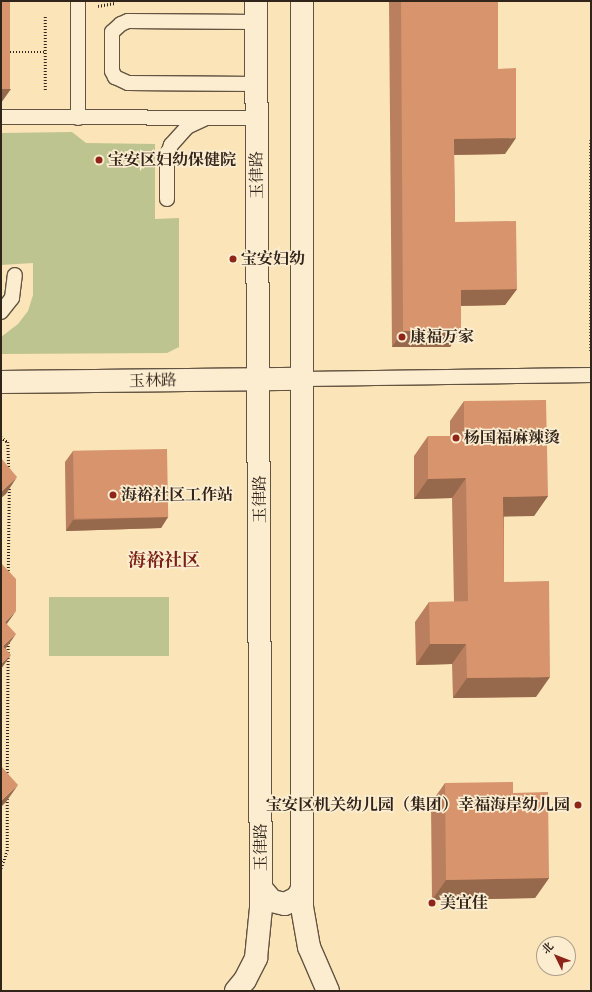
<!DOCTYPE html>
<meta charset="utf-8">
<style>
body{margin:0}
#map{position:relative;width:592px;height:992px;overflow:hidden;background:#fae4b8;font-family:Alegreya,"Noto Serif SC",serif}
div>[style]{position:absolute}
.green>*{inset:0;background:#bec48f;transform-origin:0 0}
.path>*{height:2.5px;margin-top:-1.25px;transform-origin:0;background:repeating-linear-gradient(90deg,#31241a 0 1px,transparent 0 3px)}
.roads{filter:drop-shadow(1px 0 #635442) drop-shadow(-1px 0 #635442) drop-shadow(0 1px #635442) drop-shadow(0 -1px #635442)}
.service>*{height:14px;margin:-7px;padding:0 7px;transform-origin:7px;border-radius:7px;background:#fcedd1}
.tertiary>*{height:22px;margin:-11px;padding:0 11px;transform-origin:11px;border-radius:11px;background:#fcedd1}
.secondary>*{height:22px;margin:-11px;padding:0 11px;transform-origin:11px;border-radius:11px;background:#fcedd1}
.wall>*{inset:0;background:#b97f5e}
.shaded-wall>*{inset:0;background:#96684c}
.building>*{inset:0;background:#d7946d;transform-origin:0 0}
.dots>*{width:11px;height:11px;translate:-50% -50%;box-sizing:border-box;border:2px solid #fcedd1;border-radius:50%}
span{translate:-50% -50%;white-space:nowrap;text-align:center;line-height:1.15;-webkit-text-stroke:3.5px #fcedd1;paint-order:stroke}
.poi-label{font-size:16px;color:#31241a;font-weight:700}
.left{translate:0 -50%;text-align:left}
.right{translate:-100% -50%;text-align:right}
.street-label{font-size:16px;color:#31241a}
.quarter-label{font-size:18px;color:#7a1f14;font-weight:700}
.frame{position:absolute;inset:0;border:2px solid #31241a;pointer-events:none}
.north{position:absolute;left:536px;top:936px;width:40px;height:40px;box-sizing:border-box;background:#fcedd1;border:1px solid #ab9d88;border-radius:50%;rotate:313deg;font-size:11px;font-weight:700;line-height:16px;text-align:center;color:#31241a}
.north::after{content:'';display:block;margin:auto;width:14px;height:18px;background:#8f2418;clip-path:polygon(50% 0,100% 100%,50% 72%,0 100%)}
</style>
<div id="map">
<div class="green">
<div style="clip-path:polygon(72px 132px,86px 143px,155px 144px,155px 219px,179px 218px,179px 347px,167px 353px,1px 354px,1px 337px,18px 324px,28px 311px,33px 295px,33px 263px,1px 265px,1px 133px)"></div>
<div style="left:169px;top:597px;width:59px;height:120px;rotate:90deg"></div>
</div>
<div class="path">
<div style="left:98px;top:6px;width:17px;rotate:-10deg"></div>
<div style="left:1px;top:52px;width:44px"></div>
<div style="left:45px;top:90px;width:75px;rotate:-90deg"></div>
<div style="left:591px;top:140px;width:211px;rotate:90deg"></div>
<div style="left:1px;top:437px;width:9px;rotate:36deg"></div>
<div style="left:8px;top:442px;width:28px;rotate:88deg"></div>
<div style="left:8px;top:574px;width:87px;rotate:-89.3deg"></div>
<div style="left:7px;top:776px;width:135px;rotate:-89.6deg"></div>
<div style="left:1px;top:868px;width:18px;rotate:-71deg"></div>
<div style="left:7px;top:851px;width:54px;rotate:-90deg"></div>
</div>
<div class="roads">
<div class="service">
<div style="left:256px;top:22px;width:128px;rotate:-179.6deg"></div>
<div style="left:128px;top:21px;width:8px;rotate:157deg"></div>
<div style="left:121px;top:24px;width:12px;rotate:138deg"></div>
<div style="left:112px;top:32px;width:39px;rotate:90deg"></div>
<div style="left:112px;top:71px;width:7px;rotate:63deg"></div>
<div style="left:115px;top:77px;width:14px;rotate:25deg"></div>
<div style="left:128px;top:83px;width:128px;rotate:0.4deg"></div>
<div style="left:1px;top:117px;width:255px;rotate:0.2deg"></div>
<div style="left:78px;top:118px;width:117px;rotate:-90deg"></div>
<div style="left:167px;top:199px;width:43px;rotate:-90deg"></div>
<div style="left:167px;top:156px;width:12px;rotate:-70deg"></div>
<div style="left:171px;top:145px;width:24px;rotate:-48deg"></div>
<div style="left:187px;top:127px;width:19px;rotate:-25deg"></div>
<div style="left:1px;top:312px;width:18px;rotate:-52deg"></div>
<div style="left:12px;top:298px;width:23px;rotate:-83deg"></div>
<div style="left:304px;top:379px;width:287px;rotate:-0.8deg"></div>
</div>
<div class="tertiary">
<div style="left:1px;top:382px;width:303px;rotate:-0.6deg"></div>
</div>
<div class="secondary">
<div style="left:302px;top:1px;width:906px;rotate:90deg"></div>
<div style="left:302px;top:907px;width:41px;rotate:80.1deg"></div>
<div style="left:309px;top:947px;width:48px;rotate:66.6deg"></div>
<div style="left:261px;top:888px;width:17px;rotate:50deg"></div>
<div style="left:272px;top:901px;width:13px;rotate:13deg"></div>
<div style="left:285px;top:904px;width:13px;rotate:-27deg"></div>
<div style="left:297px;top:898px;width:10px;rotate:-61deg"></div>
<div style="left:236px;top:991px;width:14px;rotate:-51deg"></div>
<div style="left:245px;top:980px;width:25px;rotate:-63deg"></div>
<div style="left:256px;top:958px;width:50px;rotate:-84.3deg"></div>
<div style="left:261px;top:908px;width:907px;rotate:-90.32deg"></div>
</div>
</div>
<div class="wall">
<div style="clip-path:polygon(389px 1px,498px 1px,498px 69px,505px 154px,454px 155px,455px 222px,517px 289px,505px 305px,461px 306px,461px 330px,450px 347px,392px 347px)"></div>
<div style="clip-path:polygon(464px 401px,548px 496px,534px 516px,504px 516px,504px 582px,536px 697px,453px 698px,452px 664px,416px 665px,415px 622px,429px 602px,454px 602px,452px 498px,414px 499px,414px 456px,428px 436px,450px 436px,450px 421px)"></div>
<div style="clip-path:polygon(73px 451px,168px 517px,161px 528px,66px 531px,65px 462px)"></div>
<div style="clip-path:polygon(445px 783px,513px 793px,549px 878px,535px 898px,432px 900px,431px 803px)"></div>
</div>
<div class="shaded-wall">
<div style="clip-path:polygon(1px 89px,11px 89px,1px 103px)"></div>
<div style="clip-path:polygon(516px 138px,505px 154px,443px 155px,454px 139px)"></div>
<div style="clip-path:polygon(517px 289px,505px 305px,450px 306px,461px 290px)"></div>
<div style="clip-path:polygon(461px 330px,450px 347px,392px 347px,403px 331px)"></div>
<div style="clip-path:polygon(17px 477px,6px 494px,1px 498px,1px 492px)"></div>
<div style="clip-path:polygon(466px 478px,452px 498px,414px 499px,428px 479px)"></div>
<div style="clip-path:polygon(548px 496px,534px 516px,489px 517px,503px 497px)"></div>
<div style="clip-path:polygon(168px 517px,161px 528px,66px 531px,73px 520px)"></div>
<div style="clip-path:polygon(16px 611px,4px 628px,5px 622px)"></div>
<div style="clip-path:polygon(16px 634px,4px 651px,3px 646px)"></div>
<div style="clip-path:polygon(430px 644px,466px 644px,452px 664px,416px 665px)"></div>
<div style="clip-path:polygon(11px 655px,1px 669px,1px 664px)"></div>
<div style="clip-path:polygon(550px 677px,536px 697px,453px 698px,467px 678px)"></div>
<div style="clip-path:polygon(18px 785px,6px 802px,1px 807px,1px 801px)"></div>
<div style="clip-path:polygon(549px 878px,535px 898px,432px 900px,446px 880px)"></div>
</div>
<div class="building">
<div style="left:1px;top:1px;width:9px;height:88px"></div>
<div style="clip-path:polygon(401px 1px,498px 1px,498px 69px,516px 68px,516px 138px,454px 139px,455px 222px,516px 221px,517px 289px,461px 290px,461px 330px,403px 331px)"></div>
<div style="clip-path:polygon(546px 400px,548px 496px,503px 497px,504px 582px,549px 581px,550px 677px,467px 678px,466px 644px,430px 644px,429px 602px,468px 601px,466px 478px,428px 479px,428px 436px,464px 436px,464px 401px)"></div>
<div style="left:167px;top:449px;width:68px;height:94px;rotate:89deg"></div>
<div style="clip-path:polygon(1px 458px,17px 477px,1px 492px)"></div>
<div style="clip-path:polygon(1px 563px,16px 579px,16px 611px,5px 622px,16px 634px,3px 646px,11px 655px,1px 664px)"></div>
<div style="clip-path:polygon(1px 766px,18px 785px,1px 801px)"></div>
<div style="clip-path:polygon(513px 782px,513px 793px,548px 792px,549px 878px,446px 880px,445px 783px)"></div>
</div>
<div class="dots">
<div style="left:99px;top:160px;background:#8f2418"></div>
<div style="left:233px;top:259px;background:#8f2418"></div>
<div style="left:402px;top:337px;background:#8f2418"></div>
<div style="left:456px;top:438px;background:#8f2418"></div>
<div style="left:113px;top:495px;background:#8f2418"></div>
<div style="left:578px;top:805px;background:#8f2418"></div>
<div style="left:432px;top:903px;background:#8f2418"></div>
</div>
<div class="poi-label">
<span class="left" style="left:108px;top:160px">宝安区妇幼保健院</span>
<span class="left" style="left:241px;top:259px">宝安妇幼</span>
<span class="left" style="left:410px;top:337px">康福万家</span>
<span class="left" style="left:464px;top:438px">杨国福麻辣烫</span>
<span class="left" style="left:121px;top:495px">海裕社区工作站</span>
<span class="right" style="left:570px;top:805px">宝安区机关幼儿园（集团）幸福海岸幼儿园</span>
<span class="left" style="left:440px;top:903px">美宜佳</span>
</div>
<div class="street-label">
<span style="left:257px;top:175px;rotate:-91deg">玉律路</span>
<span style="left:153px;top:381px;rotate:-1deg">玉林路</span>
<span style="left:260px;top:499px;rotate:-90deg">玉律路</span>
<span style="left:261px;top:847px;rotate:-90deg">玉律路</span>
</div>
<div class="quarter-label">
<span style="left:164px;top:560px">海裕社区</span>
</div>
<div class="frame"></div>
<div class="north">北</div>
</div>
